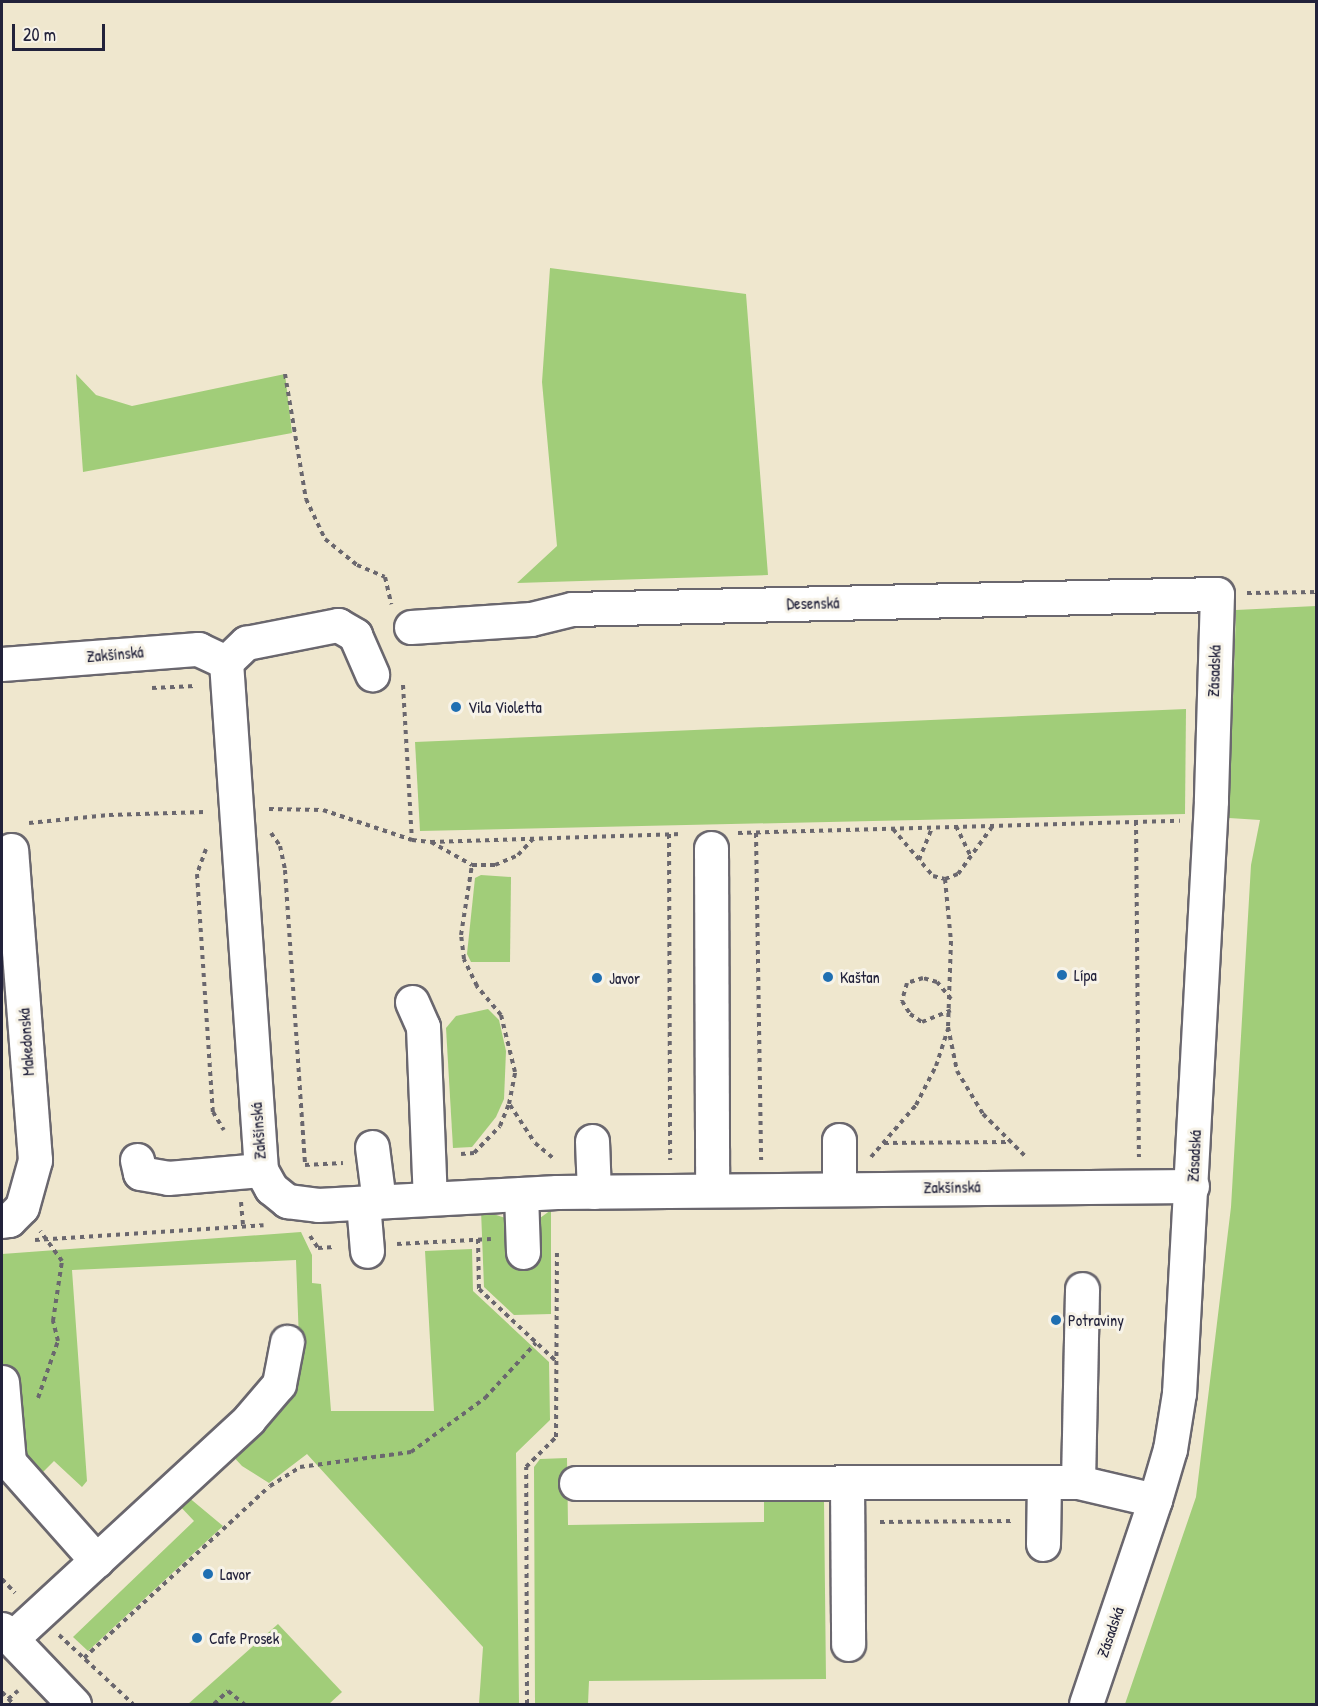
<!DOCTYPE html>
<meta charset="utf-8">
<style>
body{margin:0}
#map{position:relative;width:1318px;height:1706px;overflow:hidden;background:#efe7ce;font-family:"Patrick Hand",sans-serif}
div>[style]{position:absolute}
.green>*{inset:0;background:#a1cd79}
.path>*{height:4px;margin-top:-2px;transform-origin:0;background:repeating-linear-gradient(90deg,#6a676e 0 4.5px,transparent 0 9px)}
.roads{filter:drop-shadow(2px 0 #6a676e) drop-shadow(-2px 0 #6a676e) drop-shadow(0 2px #6a676e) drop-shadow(0 -2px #6a676e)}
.minor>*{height:33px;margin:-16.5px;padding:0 16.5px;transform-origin:16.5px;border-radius:16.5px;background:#fff}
.dots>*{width:16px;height:16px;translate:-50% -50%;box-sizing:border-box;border:3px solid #f7f3e8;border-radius:50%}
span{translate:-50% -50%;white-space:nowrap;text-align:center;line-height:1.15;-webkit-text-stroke:6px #f7f3e8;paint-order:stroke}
.street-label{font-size:16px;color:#22223b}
.poi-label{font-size:16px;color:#22223b}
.left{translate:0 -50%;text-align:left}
.frame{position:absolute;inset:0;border:3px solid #22223b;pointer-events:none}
.scale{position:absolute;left:12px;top:24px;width:93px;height:27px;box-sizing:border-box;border:3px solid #22223b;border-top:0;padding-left:8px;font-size:18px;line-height:21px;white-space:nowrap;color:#22223b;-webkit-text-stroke:4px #f7f3e8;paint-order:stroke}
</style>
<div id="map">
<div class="green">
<div style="clip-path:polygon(550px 268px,746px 294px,768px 575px,517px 583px,557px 546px,542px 382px)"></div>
<div style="clip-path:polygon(76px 374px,96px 395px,132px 406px,285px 374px,292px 433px,83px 472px)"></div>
<div style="clip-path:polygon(1316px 606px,1316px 1704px,1125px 1704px,1196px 1497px,1231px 1207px,1251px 865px,1260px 820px,1229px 818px,1236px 610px)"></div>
<div style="clip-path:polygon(1186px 709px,1185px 814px,420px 831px,415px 742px)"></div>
<div style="clip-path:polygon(481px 875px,511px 877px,510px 962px,471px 962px,467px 954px,475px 878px)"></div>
<div style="clip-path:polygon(488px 1009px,499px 1020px,506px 1051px,504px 1099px,496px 1117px,472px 1147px,453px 1148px,446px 1028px,456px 1016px)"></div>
<div style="clip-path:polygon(481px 1210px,536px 1228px,540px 1218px,551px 1210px,551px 1314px,514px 1315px,484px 1287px)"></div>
<div style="clip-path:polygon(301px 1232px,312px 1255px,312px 1283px,321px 1284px,331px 1411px,434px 1411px,425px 1251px,472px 1249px,473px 1291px,549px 1362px,550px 1420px,516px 1453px,519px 1704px,479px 1704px,483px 1647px,307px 1454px,269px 1483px,242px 1466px,230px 1453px,286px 1399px,300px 1368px,296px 1260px,72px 1270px,87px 1481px,82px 1487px,54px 1461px,39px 1476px,24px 1462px,15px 1385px,2px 1363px,2px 1254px)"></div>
<div style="clip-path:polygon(567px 1458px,568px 1525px,764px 1522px,764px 1501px,824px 1501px,826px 1679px,589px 1681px,588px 1704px,535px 1704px,534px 1467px,540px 1459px)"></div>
<div style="clip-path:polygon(187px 1496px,223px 1526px,88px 1651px,73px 1637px,194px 1521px,178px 1504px)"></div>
<div style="clip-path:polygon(278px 1624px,342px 1692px,329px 1704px,188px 1704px)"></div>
</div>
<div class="path">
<div style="left:285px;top:374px;width:127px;rotate:80.5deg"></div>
<div style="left:306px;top:499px;width:44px;rotate:64.6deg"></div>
<div style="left:325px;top:539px;width:41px;rotate:39.1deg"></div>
<div style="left:357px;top:565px;width:30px;rotate:23deg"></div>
<div style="left:385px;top:577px;width:28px;rotate:77deg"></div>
<div style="left:1247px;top:593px;width:69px;rotate:-0.8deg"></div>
<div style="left:403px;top:685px;width:155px;rotate:86.7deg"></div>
<div style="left:152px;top:688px;width:43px;rotate:-2.7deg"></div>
<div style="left:269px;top:809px;width:54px;rotate:1.1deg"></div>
<div style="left:323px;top:810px;width:94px;rotate:18.6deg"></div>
<div style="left:412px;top:840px;width:19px;rotate:6deg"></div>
<div style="left:431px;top:842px;width:251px;rotate:-1.8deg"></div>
<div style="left:1136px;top:821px;width:336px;rotate:89.5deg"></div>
<div style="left:29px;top:823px;width:80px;rotate:-5.7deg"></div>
<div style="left:109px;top:815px;width:95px;rotate:-1.8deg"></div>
<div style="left:956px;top:826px;width:32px;rotate:64deg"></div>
<div style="left:893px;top:829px;width:62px;rotate:49.6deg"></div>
<div style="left:933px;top:876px;width:12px;rotate:14deg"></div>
<div style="left:945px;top:879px;width:14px;rotate:-21deg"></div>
<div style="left:958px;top:874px;width:62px;rotate:-54.2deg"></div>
<div style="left:271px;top:833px;width:16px;rotate:55deg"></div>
<div style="left:280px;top:846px;width:25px;rotate:78deg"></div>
<div style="left:285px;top:870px;width:296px;rotate:86.1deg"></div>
<div style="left:305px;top:1165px;width:38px;rotate:-3deg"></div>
<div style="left:738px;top:833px;width:442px;rotate:-1.6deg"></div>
<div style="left:756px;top:833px;width:327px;rotate:89.1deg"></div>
<div style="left:669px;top:834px;width:326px;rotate:89.8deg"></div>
<div style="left:431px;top:842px;width:47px;rotate:29.3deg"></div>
<div style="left:472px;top:865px;width:23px"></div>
<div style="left:495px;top:865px;width:25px;rotate:-23deg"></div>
<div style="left:518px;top:855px;width:23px;rotate:-47deg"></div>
<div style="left:206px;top:849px;width:27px;rotate:110deg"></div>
<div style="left:197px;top:874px;width:239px;rotate:86.2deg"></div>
<div style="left:213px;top:1112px;width:21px;rotate:59deg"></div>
<div style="left:919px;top:860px;width:35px;rotate:-68deg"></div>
<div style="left:945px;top:879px;width:62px;rotate:84.5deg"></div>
<div style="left:951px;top:941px;width:86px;rotate:92deg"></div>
<div style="left:948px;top:1027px;width:45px;rotate:78.4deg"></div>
<div style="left:957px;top:1071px;width:50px;rotate:58.8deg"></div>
<div style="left:983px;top:1114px;width:59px;rotate:45deg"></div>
<div style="left:951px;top:999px;width:22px;rotate:-129deg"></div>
<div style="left:937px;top:982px;width:15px;rotate:-164deg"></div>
<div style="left:923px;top:978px;width:17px;rotate:163deg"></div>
<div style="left:907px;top:983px;width:19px;rotate:106deg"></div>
<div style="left:902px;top:1001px;width:15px;rotate:58deg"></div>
<div style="left:910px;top:1014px;width:14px;rotate:34deg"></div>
<div style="left:922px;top:1022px;width:31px;rotate:-22deg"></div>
<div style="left:510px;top:1105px;width:45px;rotate:56.7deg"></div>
<div style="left:535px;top:1143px;width:25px;rotate:40deg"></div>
<div style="left:884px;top:1143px;width:125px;rotate:-0.5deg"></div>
<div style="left:461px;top:1154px;width:13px;rotate:-4deg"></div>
<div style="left:474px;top:1153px;width:37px;rotate:-46deg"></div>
<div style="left:500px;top:1126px;width:24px;rotate:-68deg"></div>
<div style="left:509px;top:1104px;width:33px;rotate:-79deg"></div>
<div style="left:515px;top:1072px;width:59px;rotate:-103.8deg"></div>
<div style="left:501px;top:1015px;width:38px;rotate:-130deg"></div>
<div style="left:477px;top:986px;width:30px;rotate:-116deg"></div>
<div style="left:464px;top:959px;width:24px;rotate:-97deg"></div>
<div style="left:461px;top:935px;width:71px;rotate:-81.1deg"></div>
<div style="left:871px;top:1157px;width:69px;rotate:-49.1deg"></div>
<div style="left:916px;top:1105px;width:44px;rotate:-62.9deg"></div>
<div style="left:936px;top:1066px;width:39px;rotate:-72deg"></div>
<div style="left:241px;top:1202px;width:24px;rotate:85deg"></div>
<div style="left:310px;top:1236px;width:14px;rotate:56deg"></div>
<div style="left:318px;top:1248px;width:17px;rotate:-3deg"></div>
<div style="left:478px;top:1239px;width:50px;rotate:88.9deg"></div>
<div style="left:479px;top:1289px;width:105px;rotate:43.1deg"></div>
<div style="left:35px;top:1240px;width:229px;rotate:-3.7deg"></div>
<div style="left:397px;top:1244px;width:94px;rotate:-3deg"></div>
<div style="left:38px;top:1398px;width:60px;rotate:-70.7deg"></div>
<div style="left:58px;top:1341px;width:21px;rotate:-104deg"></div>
<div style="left:53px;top:1321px;width:61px;rotate:-81.5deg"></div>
<div style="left:62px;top:1261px;width:37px;rotate:-126deg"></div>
<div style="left:880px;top:1522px;width:133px;rotate:-0.4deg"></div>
<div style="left:2px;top:1579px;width:19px;rotate:47deg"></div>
<div style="left:59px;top:1635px;width:101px;rotate:43deg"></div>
<div style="left:84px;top:1658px;width:253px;rotate:-42.8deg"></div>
<div style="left:270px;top:1486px;width:36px;rotate:-32deg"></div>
<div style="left:300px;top:1467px;width:112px;rotate:-7.7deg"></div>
<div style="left:411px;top:1452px;width:92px;rotate:-36.1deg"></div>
<div style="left:485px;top:1398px;width:75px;rotate:-47.2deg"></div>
<div style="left:2px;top:1692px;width:16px;rotate:47deg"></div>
<div style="left:8px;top:1699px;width:13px;rotate:-39deg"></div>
<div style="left:214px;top:1704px;width:19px;rotate:-43deg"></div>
<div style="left:228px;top:1691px;width:21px;rotate:39deg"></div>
<div style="left:527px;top:1704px;width:237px;rotate:-90.2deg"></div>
<div style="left:526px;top:1467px;width:42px;rotate:-45deg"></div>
<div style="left:556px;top:1437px;width:184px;rotate:-89.7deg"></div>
</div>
<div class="roads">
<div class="minor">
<div style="left:411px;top:627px;width:120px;rotate:-3.8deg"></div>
<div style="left:531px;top:619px;width:42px;rotate:-13.7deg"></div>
<div style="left:572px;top:609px;width:645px;rotate:-1.33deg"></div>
<div style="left:1217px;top:594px;width:207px;rotate:91.7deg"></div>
<div style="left:1211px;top:801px;width:593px;rotate:93.09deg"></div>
<div style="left:1179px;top:1393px;width:57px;rotate:99.1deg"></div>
<div style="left:1170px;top:1449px;width:53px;rotate:106.4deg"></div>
<div style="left:1155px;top:1500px;width:215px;rotate:108.7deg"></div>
<div style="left:226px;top:662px;width:509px;rotate:86.06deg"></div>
<div style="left:261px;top:1170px;width:21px;rotate:61deg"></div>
<div style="left:271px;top:1188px;width:21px;rotate:39deg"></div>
<div style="left:287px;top:1201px;width:31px;rotate:7deg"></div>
<div style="left:318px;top:1205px;width:239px;rotate:-3.1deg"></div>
<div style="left:557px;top:1192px;width:635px;rotate:-0.54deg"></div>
<div style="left:226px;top:662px;width:28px;rotate:-44deg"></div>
<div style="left:246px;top:643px;width:94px;rotate:-11.1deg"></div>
<div style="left:338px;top:625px;width:20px;rotate:30deg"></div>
<div style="left:355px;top:635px;width:43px;rotate:66.4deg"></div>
<div style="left:2px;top:664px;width:197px;rotate:-4.4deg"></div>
<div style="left:198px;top:649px;width:31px;rotate:25deg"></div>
<div style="left:711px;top:848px;width:342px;rotate:89.8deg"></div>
<div style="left:412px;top:1002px;width:27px;rotate:66deg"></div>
<div style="left:423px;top:1027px;width:171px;rotate:87.7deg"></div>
<div style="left:839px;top:1140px;width:48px;rotate:90deg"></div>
<div style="left:592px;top:1141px;width:51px;rotate:87.8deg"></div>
<div style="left:372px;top:1147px;width:55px;rotate:82.7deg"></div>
<div style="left:137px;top:1160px;width:13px;rotate:77deg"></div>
<div style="left:140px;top:1173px;width:28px;rotate:10deg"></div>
<div style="left:168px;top:1178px;width:93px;rotate:-4.9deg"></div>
<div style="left:521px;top:1194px;width:58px;rotate:88deg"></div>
<div style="left:363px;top:1203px;width:48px;rotate:85.2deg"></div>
<div style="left:2px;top:1221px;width:7px;rotate:-8deg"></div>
<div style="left:9px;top:1220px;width:18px;rotate:-45deg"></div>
<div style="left:22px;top:1207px;width:49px;rotate:-74.5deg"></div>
<div style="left:35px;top:1160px;width:311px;rotate:-94.4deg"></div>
<div style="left:2px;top:1382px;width:80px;rotate:85deg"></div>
<div style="left:9px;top:1462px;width:132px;rotate:48.4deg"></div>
<div style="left:847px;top:1482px;width:162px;rotate:89.6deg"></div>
<div style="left:1078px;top:1482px;width:193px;rotate:-88.8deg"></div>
<div style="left:576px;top:1483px;width:502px;rotate:-0.11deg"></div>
<div style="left:1078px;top:1482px;width:79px;rotate:13.2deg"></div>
<div style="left:1043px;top:1544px;width:62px;rotate:-89.1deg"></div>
<div style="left:2px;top:1629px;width:104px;rotate:46.2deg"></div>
<div style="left:11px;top:1639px;width:324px;rotate:-42.7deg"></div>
<div style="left:249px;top:1419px;width:46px;rotate:-49.4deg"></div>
<div style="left:279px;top:1384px;width:43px;rotate:-79.2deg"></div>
</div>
</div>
<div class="dots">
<div style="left:456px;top:707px;background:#1f6fb2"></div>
<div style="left:1062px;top:975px;background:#1f6fb2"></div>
<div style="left:828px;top:977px;background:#1f6fb2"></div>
<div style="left:597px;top:978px;background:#1f6fb2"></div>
<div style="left:1056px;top:1320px;background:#1f6fb2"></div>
<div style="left:208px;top:1574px;background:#1f6fb2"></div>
<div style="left:197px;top:1638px;background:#1f6fb2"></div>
</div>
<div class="street-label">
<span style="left:813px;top:603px;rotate:-1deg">Desenská</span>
<span style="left:115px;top:654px;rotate:-5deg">Zakšínská</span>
<span style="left:1214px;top:671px;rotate:-88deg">Zásadská</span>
<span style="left:26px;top:1042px;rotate:-94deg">Makedonská</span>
<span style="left:258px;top:1131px;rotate:-94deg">Zakšínská</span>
<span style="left:1194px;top:1156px;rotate:-87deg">Zásadská</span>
<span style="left:952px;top:1187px;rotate:-1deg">Zakšínská</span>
<span style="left:1110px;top:1632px;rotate:-71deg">Zásadská</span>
</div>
<div class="poi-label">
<span class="left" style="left:468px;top:707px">Vila Violetta</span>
<span class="left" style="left:1074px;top:975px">Lípa</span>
<span class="left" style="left:840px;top:977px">Kaštan</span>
<span class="left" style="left:609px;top:978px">Javor</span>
<span class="left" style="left:1068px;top:1320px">Potraviny</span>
<span class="left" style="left:220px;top:1574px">Lavor</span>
<span class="left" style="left:209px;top:1638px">Cafe Prosek</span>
</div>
<div class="frame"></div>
<div class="scale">20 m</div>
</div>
